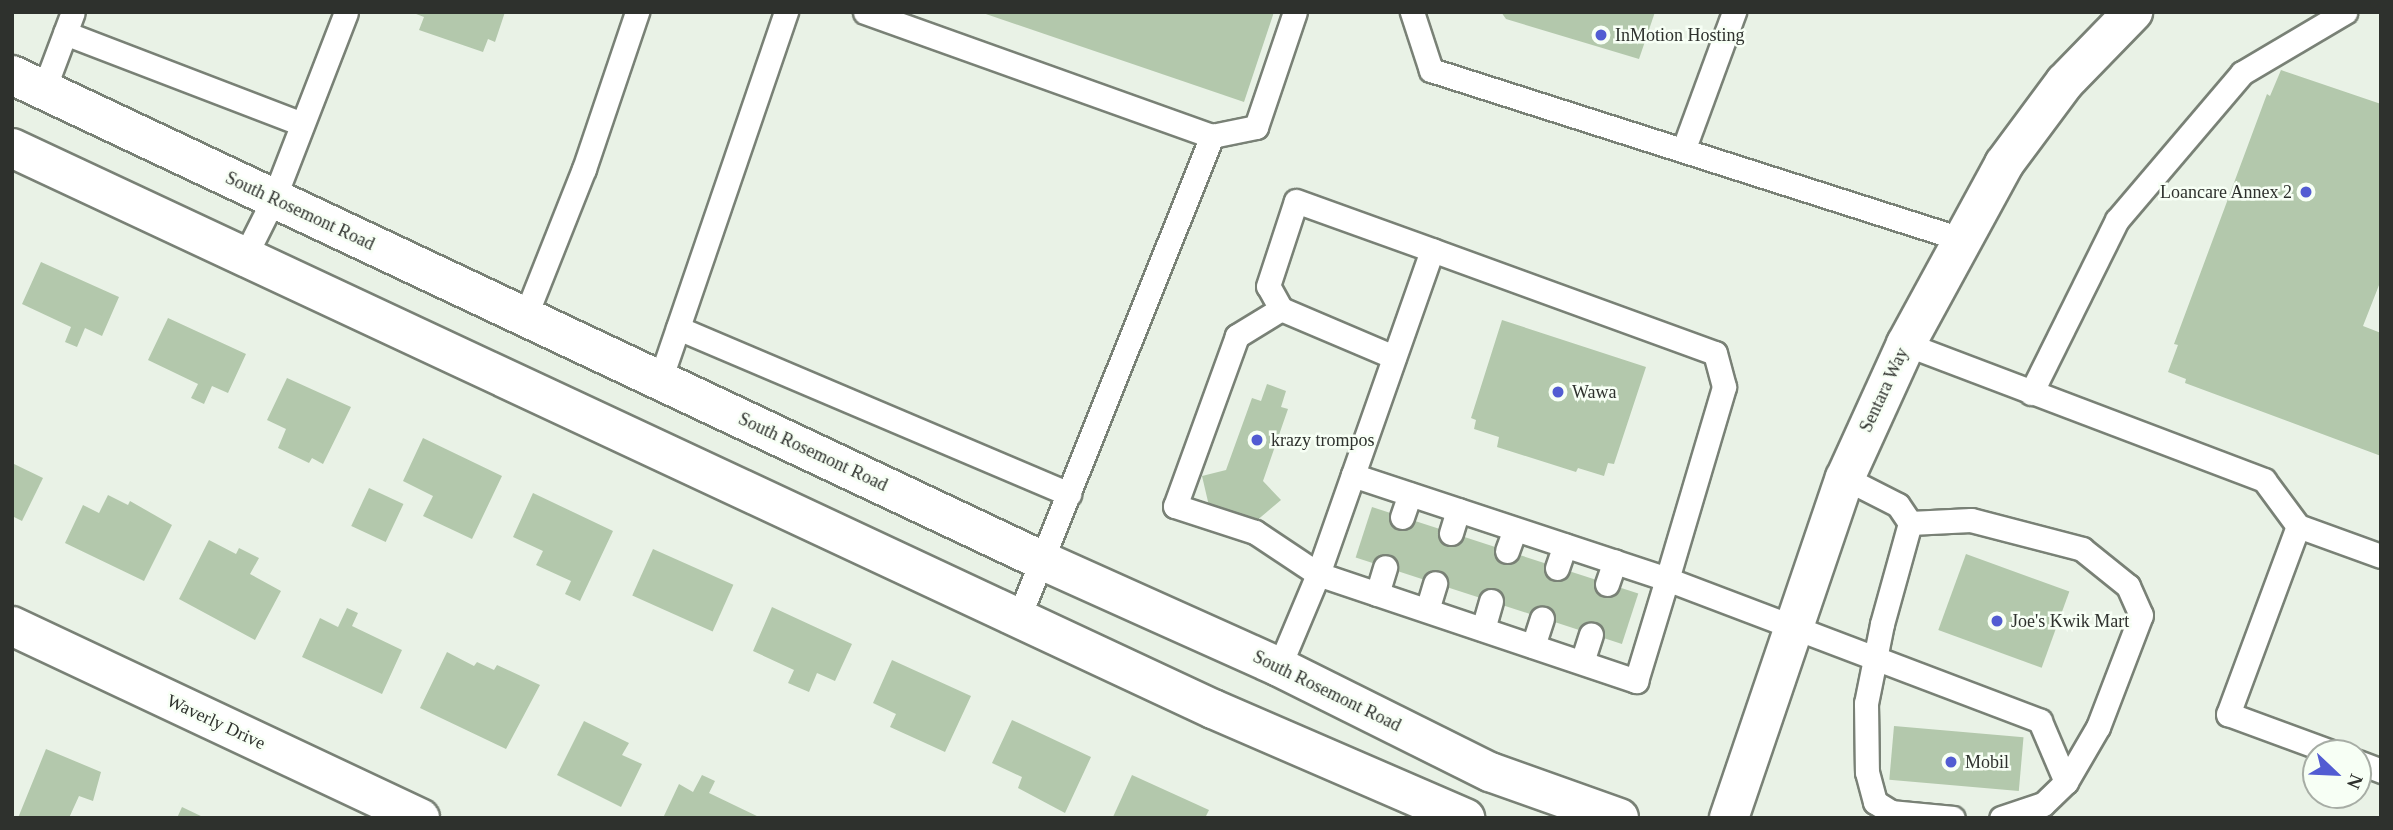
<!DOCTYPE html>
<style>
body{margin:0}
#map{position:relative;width:2393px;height:830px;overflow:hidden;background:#e9f2e6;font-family:Georgia,serif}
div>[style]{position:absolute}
.building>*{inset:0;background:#b3c8ac;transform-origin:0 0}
.roads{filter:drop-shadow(2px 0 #798176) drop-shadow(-2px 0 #798176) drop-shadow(0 2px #798176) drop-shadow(0 -2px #798176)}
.service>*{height:23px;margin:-11.5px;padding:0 11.5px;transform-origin:11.5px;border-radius:11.5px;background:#fff}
.minor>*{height:38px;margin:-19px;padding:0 19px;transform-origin:19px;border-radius:19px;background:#fff}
.secondary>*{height:38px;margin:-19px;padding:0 19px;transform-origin:19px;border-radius:19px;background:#fff}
.dots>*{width:19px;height:19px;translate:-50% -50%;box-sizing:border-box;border:4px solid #f7fff5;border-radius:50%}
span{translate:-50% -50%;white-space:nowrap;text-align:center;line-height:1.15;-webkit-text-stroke:5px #f7fff5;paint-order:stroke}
.poi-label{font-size:18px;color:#2e312d}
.left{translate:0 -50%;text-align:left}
.right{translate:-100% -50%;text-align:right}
.street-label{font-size:18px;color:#2e312d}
.frame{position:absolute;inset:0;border:14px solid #2e312d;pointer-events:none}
.north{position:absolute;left:2302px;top:739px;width:70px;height:70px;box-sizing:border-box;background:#f7fff5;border:2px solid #a7ada5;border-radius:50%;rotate:113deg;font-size:19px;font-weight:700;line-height:28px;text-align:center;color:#2e312d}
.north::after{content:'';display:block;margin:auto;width:24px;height:32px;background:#525cd2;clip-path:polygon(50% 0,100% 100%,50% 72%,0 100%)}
</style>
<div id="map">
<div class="building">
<div style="clip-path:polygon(411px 12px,505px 12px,495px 42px,488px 39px,483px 52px,419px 30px,424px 17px)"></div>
<div style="clip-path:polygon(980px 12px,1274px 12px,1244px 102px)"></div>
<div style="clip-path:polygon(1501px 12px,1655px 12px,1639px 59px,1506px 19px)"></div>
<div style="clip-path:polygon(2281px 70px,2381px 104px,2381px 280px,2363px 326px,2381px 333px,2381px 456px,2185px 383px,2186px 379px,2168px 372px,2178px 345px,2174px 344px,2267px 94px,2270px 96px)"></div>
<div style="clip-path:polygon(41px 262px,119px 297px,102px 336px,85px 328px,77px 347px,65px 342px,71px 327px,22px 304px)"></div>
<div style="clip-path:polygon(168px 318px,246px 354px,228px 393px,212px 386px,204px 404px,191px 398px,198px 384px,148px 360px)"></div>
<div style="clip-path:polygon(1502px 320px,1646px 367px,1614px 464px,1608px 463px,1604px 476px,1578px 468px,1576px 472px,1497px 447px,1499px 437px,1474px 429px,1476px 420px,1471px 418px)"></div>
<div style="clip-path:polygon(287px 378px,351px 407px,323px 464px,312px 458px,309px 463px,278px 448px,286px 429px,267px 420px)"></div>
<div style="clip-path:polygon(1267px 384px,1286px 391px,1281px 407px,1288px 409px,1263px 481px,1281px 500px,1255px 522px,1209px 506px,1202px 476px,1226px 470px,1252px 398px,1261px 401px)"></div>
<div style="clip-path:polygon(423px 438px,502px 476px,472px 539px,423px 516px,433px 496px,403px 481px)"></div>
<div style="clip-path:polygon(12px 463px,43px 478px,22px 521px,12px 516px)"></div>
<div style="left:369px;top:488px;width:38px;height:42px;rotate:25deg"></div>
<div style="clip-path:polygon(533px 493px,613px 531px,580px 601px,565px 594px,571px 581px,536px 565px,543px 551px,513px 537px)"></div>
<div style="clip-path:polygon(108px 495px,128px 505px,130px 501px,172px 525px,144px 581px,65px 543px,83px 505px,99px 513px)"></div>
<div style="left:1372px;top:507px;width:280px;height:53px;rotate:18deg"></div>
<div style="clip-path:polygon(209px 540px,236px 554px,239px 548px,259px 558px,250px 574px,281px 591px,255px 640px,179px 599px)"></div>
<div style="left:653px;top:549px;width:88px;height:51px;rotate:24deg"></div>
<div style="left:1966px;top:554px;width:110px;height:81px;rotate:20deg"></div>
<div style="clip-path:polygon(772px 607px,852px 644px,835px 681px,817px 673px,809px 692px,788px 683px,794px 670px,753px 651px)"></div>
<div style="clip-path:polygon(347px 608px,358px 613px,352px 626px,402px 650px,382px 694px,302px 657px,320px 618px,338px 627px)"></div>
<div style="clip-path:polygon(447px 652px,474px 666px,477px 662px,494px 670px,497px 665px,540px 685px,506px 749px,420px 708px)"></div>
<div style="clip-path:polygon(892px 660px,971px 696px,945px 752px,890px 727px,896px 714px,873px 703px)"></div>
<div style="clip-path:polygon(1012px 720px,1091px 757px,1065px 813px,1018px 788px,1022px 777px,992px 763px)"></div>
<div style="clip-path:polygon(584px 721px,629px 743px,622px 755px,642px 764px,621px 807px,557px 775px)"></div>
<div style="left:1894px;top:726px;width:130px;height:54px;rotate:5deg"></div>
<div style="clip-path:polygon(46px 749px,101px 772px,93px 801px,79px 796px,69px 818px,18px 818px)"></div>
<div style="clip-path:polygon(702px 775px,715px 781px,709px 793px,761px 818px,663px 818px,679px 784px,693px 792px)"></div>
<div style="clip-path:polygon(1132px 775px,1209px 810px,1205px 818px,1113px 817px)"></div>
<div style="clip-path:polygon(182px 807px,205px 818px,177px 818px)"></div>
</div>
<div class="roads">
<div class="service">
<div style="left:865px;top:12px;width:368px;rotate:19.7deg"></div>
<div style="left:1412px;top:12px;width:61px;rotate:71.9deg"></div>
<div style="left:1431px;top:70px;width:559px;rotate:17.69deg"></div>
<div style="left:65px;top:33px;width:254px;rotate:21deg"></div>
<div style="left:44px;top:89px;width:82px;rotate:-69.4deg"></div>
<div style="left:1684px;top:148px;width:145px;rotate:-69.8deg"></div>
<div style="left:245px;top:256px;width:65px;rotate:-63.4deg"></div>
<div style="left:274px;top:198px;width:199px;rotate:-68.8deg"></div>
<div style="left:1281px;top:309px;width:52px;rotate:148.5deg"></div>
<div style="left:1237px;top:336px;width:181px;rotate:110deg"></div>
<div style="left:1175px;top:506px;width:84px;rotate:18deg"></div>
<div style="left:1255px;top:532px;width:76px;rotate:33.7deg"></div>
<div style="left:1318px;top:574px;width:343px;rotate:-70.6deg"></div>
<div style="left:1432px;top:250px;width:301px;rotate:20deg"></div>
<div style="left:1715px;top:353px;width:35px;rotate:75deg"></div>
<div style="left:1724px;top:387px;width:200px;rotate:106.5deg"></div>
<div style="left:1667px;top:579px;width:331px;rotate:-161.7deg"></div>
<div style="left:525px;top:317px;width:159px;rotate:-68.3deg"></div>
<div style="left:584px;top:169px;width:166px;rotate:-71.3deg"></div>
<div style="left:678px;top:328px;width:425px;rotate:23deg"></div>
<div style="left:1906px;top:344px;width:383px;rotate:20.8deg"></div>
<div style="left:2264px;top:480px;width:57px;rotate:53.5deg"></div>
<div style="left:2298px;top:526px;width:88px;rotate:19.9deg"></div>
<div style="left:1394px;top:357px;width:123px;rotate:-157deg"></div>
<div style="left:1281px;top:309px;width:26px;rotate:-119deg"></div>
<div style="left:1268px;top:286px;width:89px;rotate:-71.8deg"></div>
<div style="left:1296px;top:201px;width:145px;rotate:19.8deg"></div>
<div style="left:660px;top:380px;width:389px;rotate:-71.1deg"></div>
<div style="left:2031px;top:393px;width:193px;rotate:-63.6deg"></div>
<div style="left:2117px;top:220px;width:193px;rotate:-49.6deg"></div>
<div style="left:2242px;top:73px;width:120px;rotate:-30.6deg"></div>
<div style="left:1845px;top:478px;width:59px;rotate:27deg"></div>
<div style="left:1898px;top:505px;width:22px;rotate:56deg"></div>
<div style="left:1910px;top:523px;width:105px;rotate:105.5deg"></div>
<div style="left:1882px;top:624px;width:81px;rotate:101.4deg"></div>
<div style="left:1866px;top:703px;width:69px;rotate:89.2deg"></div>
<div style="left:1867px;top:772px;width:31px;rotate:75deg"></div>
<div style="left:1875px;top:802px;width:19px;rotate:32deg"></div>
<div style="left:1402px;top:517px;width:24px;rotate:-71deg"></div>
<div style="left:1910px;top:523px;width:61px;rotate:-2.8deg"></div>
<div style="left:1971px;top:520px;width:115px;rotate:14.6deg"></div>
<div style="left:2082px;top:549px;width:59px;rotate:38.8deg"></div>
<div style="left:2128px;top:586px;width:32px;rotate:66deg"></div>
<div style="left:2141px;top:615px;width:120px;rotate:111deg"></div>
<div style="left:2098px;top:727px;width:64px;rotate:120.2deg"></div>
<div style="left:2066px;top:782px;width:32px;rotate:136deg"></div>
<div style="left:2043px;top:804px;width:44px;rotate:161.6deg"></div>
<div style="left:2298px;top:526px;width:201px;rotate:110.4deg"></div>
<div style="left:2228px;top:714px;width:113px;rotate:20.2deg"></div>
<div style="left:1451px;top:533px;width:24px;rotate:-73deg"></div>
<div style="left:1507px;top:551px;width:23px;rotate:-70deg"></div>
<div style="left:1557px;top:568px;width:24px;rotate:-71deg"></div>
<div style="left:1607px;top:584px;width:24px;rotate:-71deg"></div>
<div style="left:1377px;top:594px;width:28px;rotate:-73deg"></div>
<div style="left:1427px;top:610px;width:28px;rotate:-73deg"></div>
<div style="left:1018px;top:619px;width:521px;rotate:-68.12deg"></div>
<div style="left:1212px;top:136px;width:45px;rotate:-11.6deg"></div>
<div style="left:1256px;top:127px;width:121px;rotate:-71.3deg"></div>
<div style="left:1483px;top:629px;width:29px;rotate:-74deg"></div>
<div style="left:1533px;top:646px;width:29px;rotate:-72deg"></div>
<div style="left:1582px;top:662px;width:29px;rotate:-72deg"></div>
<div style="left:1279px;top:667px;width:101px;rotate:-67.2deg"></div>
<div style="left:1318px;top:574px;width:336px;rotate:18.6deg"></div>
<div style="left:1636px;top:681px;width:107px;rotate:-73.1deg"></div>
<div style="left:1667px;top:579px;width:399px;rotate:20.8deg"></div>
<div style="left:2040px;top:721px;width:66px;rotate:66.9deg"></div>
<div style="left:2358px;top:762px;width:25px;rotate:21deg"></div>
<div style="left:1891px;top:818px;width:6px;rotate:-90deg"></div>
<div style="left:1891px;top:812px;width:62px;rotate:5.5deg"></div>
</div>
<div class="minor">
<div style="left:12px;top:626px;width:451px;rotate:25.2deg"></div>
<div style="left:1729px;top:818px;width:359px;rotate:-71.2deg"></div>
<div style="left:1845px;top:478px;width:147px;rotate:-65.5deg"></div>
<div style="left:1906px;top:344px;width:205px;rotate:-61.4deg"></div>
<div style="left:2004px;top:164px;width:102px;rotate:-53.4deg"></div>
<div style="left:2065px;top:82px;width:98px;rotate:-45.8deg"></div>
</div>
<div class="secondary">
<div style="left:12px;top:75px;width:1138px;rotate:25.24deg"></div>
<div style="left:1041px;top:560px;width:261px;rotate:24.2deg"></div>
<div style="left:1279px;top:667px;width:236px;rotate:26.5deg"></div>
<div style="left:1490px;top:772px;width:137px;rotate:19.6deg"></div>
<div style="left:12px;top:148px;width:1326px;rotate:25.04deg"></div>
<div style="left:1213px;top:709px;width:275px;rotate:23.4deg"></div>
</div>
</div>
<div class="dots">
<div style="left:1601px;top:35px;background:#525cd2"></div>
<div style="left:2306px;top:192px;background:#525cd2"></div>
<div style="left:1558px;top:392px;background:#525cd2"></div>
<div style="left:1257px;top:440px;background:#525cd2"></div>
<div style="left:1997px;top:621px;background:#525cd2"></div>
<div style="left:1951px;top:762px;background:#525cd2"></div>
</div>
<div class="poi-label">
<span class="left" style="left:1615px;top:35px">InMotion Hosting</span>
<span class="right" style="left:2292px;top:192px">Loancare Annex 2</span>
<span class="left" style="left:1572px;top:392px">Wawa</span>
<span class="left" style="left:1271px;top:440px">krazy trompos</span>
<span class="left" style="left:2011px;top:621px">Joe's Kwik Mart</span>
<span class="left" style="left:1965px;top:762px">Mobil</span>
</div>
<div class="street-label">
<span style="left:300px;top:211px;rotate:25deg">South Rosemont Road</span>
<span style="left:1884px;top:390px;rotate:-65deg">Sentara Way</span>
<span style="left:813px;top:452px;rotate:25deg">South Rosemont Road</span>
<span style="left:1327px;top:691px;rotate:26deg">South Rosemont Road</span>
<span style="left:216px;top:722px;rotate:25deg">Waverly Drive</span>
</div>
<div class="frame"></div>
<div class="north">N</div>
</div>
